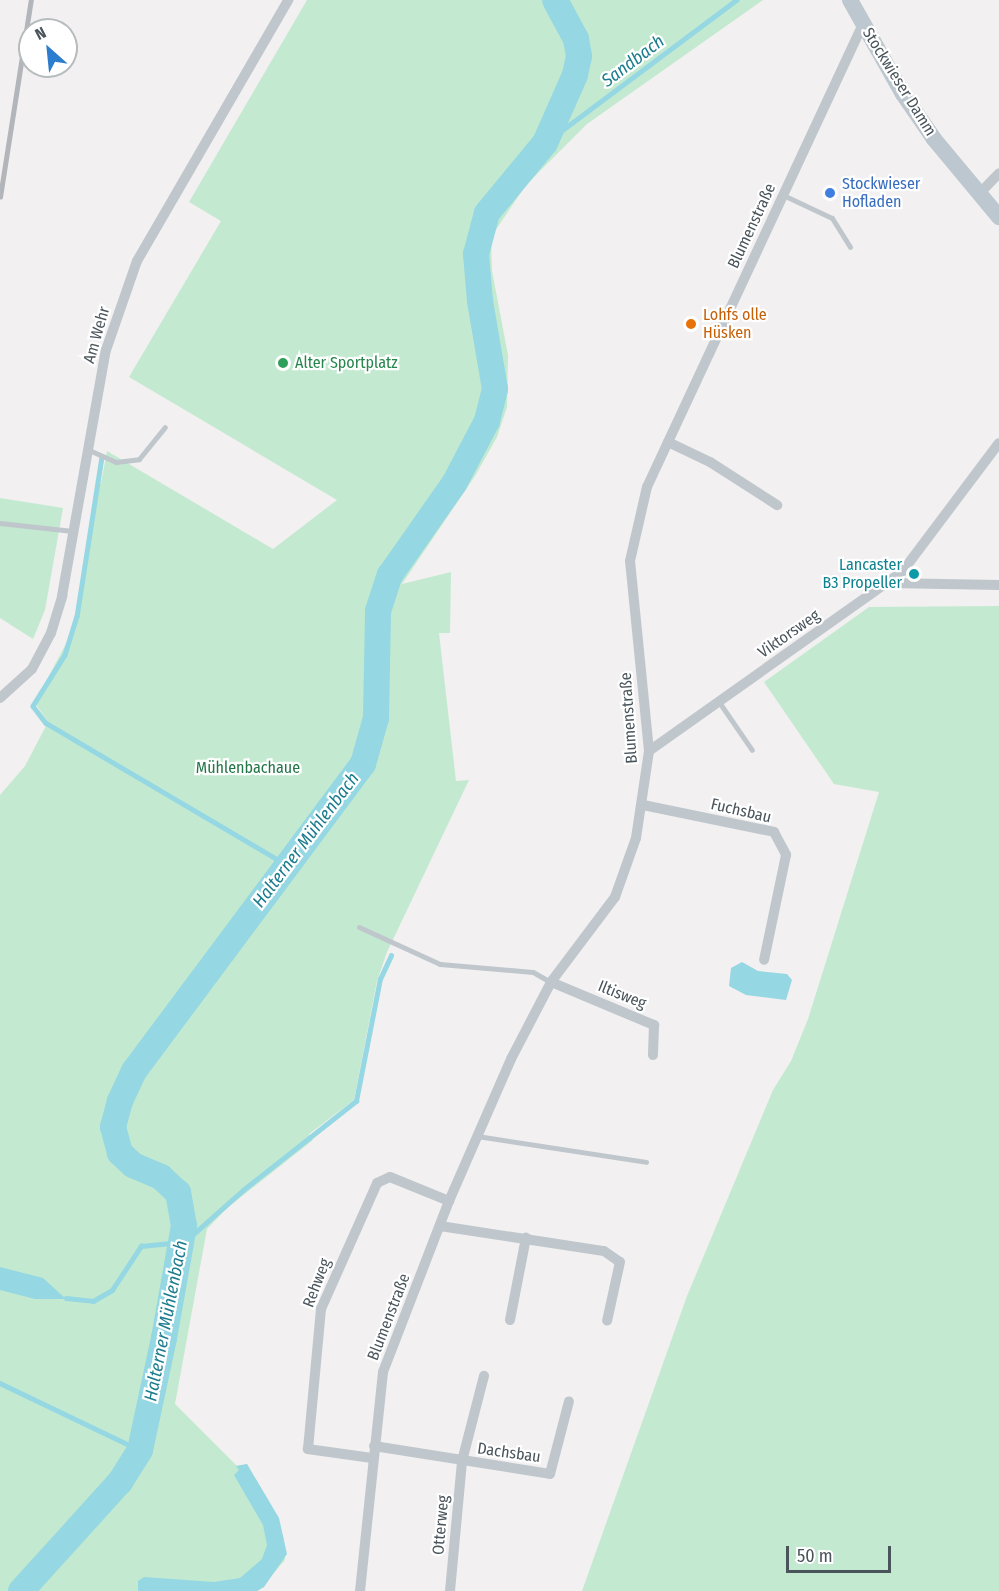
<!DOCTYPE html>
<meta charset="utf-8">
<style>
body{margin:0}
#map{position:relative;width:999px;height:1591px;overflow:hidden;background:#f2f0f0;font-family:"Fira Sans Condensed",sans-serif}
div>[style]{position:absolute}
.green>*{inset:0;background:#c3ead0}
.water>*{inset:0;background:#95d7e2}
.stream>*{height:4.5px;margin:-2.25px;padding:0 2.25px;transform-origin:2.25px;border-radius:2.25px;background:#95d7e2}
.river>*{height:26px;margin:-13px;padding:0 13px;transform-origin:13px;border-radius:13px;background:#95d7e2}
.lane>*{height:5px;margin:-2.5px;padding:0 2.5px;transform-origin:2.5px;border-radius:2.5px;background:#bfc7cd}
.street>*{height:10px;margin:-5px;padding:0 5px;transform-origin:5px;border-radius:5px;background:#bfc7cd}
.secondary>*{height:16px;margin:-8px;padding:0 8px;transform-origin:8px;border-radius:8px;background:#bdc7cf}
.rail>*{height:4.5px;margin:-2.25px;padding:0 2.25px;transform-origin:2.25px;border-radius:2.25px;background:#b2b5b9}
.dots>*{width:16px;height:16px;translate:-50% -50%;box-sizing:border-box;border:3px solid #fff;border-radius:50%}
span{translate:-50% -50%;white-space:nowrap;text-align:center;line-height:1.15;-webkit-text-stroke:4.5px #fff;paint-order:stroke}
.street-label{font-size:16px;color:#49545b}
.shop-label{font-size:16px;color:#366cbe}
.left{translate:0 -50%;text-align:left}
.food-label{font-size:16px;color:#c56008}
.leisure-label{font-size:16px;color:#27864d}
.culture-label{font-size:16px;color:#0d838f}
.right{translate:-100% -50%;text-align:right}
.park-label{font-size:16px;color:#227546}
.water-label{font-size:18px;color:#1b7c8d;font-style:italic}
.north{position:absolute;left:18px;top:18px;width:60px;height:60px;box-sizing:border-box;background:#fff;border:2px solid #b6bbbd;border-radius:50%;rotate:333deg;font-size:16px;font-weight:700;line-height:24px;text-align:center;color:#49545b}
.north::after{content:'';display:block;margin:auto;width:21px;height:27px;background:#2d7dce;clip-path:polygon(50% 0,100% 100%,50% 72%,0 100%)}
.scale{position:absolute;left:786px;top:1546px;width:105px;height:27px;box-sizing:border-box;border:3px solid #49545b;border-top:0;padding-left:8px;font-size:18px;line-height:21px;white-space:nowrap;color:#49545b;-webkit-text-stroke:4px #fff;paint-order:stroke}
</style>
<div id="map">
<div class="green">
<div style="clip-path:polygon(307px 0,763px 0,587px 124px,526px 185px,491px 237px,492px 271px,508px 355px,507px 407px,497px 437px,475px 476px,402px 584px,451px 572px,450px 633px,439px 633px,456px 781px,469px 780px,387px 952px,377px 981px,354px 1100px,309px 1134px,313px 1140px,227px 1208px,207px 1229px,175px 1404px,237px 1466px,247px 1464px,276px 1518px,284px 1539px,285px 1560px,258px 1591px,0 1591px,0 795px,25px 766px,48px 722px,37px 706px,37px 698px,68px 640px,77px 613px,97px 488px,101px 483px,107px 451px,273px 549px,337px 500px,129px 377px,221px 221px,189px 202px)"></div>
<div style="clip-path:polygon(0 498px,63px 508px,45px 610px,33px 639px,0 618px)"></div>
<div style="clip-path:polygon(999px 606px,999px 1591px,582px 1591px,687px 1296px,773px 1090px,791px 1061px,808px 1019px,879px 792px,834px 784px,764px 682px,869px 607px)"></div>
</div>
<div class="water">
<div style="clip-path:polygon(742px 962px,758px 971px,787px 974px,792px 980px,786px 1000px,746px 995px,729px 986px,731px 968px)"></div>
<div style="clip-path:polygon(0 1267px,43px 1278px,66px 1299px,35px 1299px,0 1290px)"></div>
<div style="clip-path:polygon(247px 1464px,279px 1518px,287px 1554px,264px 1587px,257px 1591px,138px 1591px,138px 1581px,144px 1577px,214px 1582px,240px 1578px,262px 1559px,267px 1545px,263px 1525px,234px 1475px,239px 1470px,236px 1466px)"></div>
</div>
<div class="stream">
<div style="left:545px;top:143px;width:239px;rotate:-36.8deg"></div>
<div style="left:102px;top:457px;width:161px;rotate:98.9deg"></div>
<div style="left:77px;top:616px;width:41px;rotate:107.1deg"></div>
<div style="left:65px;top:655px;width:60px;rotate:122.1deg"></div>
<div style="left:33px;top:706px;width:21px;rotate:53deg"></div>
<div style="left:46px;top:723px;width:280px;rotate:30.5deg"></div>
<div style="left:180px;top:1246px;width:84px;rotate:-41.6deg"></div>
<div style="left:243px;top:1190px;width:144px;rotate:-38.2deg"></div>
<div style="left:356px;top:1101px;width:124px;rotate:-78.9deg"></div>
<div style="left:380px;top:979px;width:26px;rotate:-65deg"></div>
<div style="left:66px;top:1298px;width:27px;rotate:6deg"></div>
<div style="left:93px;top:1301px;width:22px;rotate:-30deg"></div>
<div style="left:112px;top:1290px;width:53px;rotate:-56.6deg"></div>
<div style="left:141px;top:1246px;width:40px;rotate:-5.7deg"></div>
<div style="left:0;top:1383px;width:155px;rotate:25.6deg"></div>
</div>
<div class="river">
<div style="left:21px;top:1591px;width:147px;rotate:-47.8deg"></div>
<div style="left:120px;top:1482px;width:38px;rotate:-58deg"></div>
<div style="left:140px;top:1450px;width:115px;rotate:-77.9deg"></div>
<div style="left:164px;top:1338px;width:114px;rotate:-79.9deg"></div>
<div style="left:184px;top:1226px;width:34px;rotate:-100deg"></div>
<div style="left:178px;top:1193px;width:23px;rotate:-137deg"></div>
<div style="left:161px;top:1177px;width:30px;rotate:-157deg"></div>
<div style="left:133px;top:1165px;width:18px;rotate:-137deg"></div>
<div style="left:120px;top:1153px;width:27px;rotate:-105deg"></div>
<div style="left:113px;top:1127px;width:27px;rotate:-75deg"></div>
<div style="left:120px;top:1101px;width:33px;rotate:-65deg"></div>
<div style="left:134px;top:1071px;width:383px;rotate:-53.3deg"></div>
<div style="left:363px;top:764px;width:48px;rotate:-74.2deg"></div>
<div style="left:376px;top:718px;width:107px;rotate:-88.9deg"></div>
<div style="left:378px;top:611px;width:38px;rotate:-72deg"></div>
<div style="left:390px;top:575px;width:113px;rotate:-55deg"></div>
<div style="left:455px;top:482px;width:69px;rotate:-62.3deg"></div>
<div style="left:487px;top:421px;width:33px;rotate:-76deg"></div>
<div style="left:495px;top:389px;width:89px;rotate:-99.7deg"></div>
<div style="left:480px;top:301px;width:47px;rotate:-94.9deg"></div>
<div style="left:476px;top:254px;width:42px;rotate:-75deg"></div>
<div style="left:487px;top:213px;width:91px;rotate:-50.4deg"></div>
<div style="left:545px;top:143px;width:74px;rotate:-66.2deg"></div>
<div style="left:575px;top:75px;width:19px;rotate:-78deg"></div>
<div style="left:579px;top:56px;width:17px;rotate:-100deg"></div>
<div style="left:576px;top:39px;width:44px;rotate:-118.3deg"></div>
</div>
<div class="lane">
<div style="left:783px;top:195px;width:54px;rotate:25.1deg"></div>
<div style="left:832px;top:218px;width:34px;rotate:58deg"></div>
<div style="left:89px;top:450px;width:30px;rotate:24deg"></div>
<div style="left:116px;top:462px;width:23px;rotate:-7deg"></div>
<div style="left:139px;top:459px;width:41px;rotate:-50.9deg"></div>
<div style="left:0;top:523px;width:73px;rotate:6.3deg"></div>
<div style="left:719px;top:702px;width:58px;rotate:55.5deg"></div>
<div style="left:359px;top:927px;width:89px;rotate:24.6deg"></div>
<div style="left:440px;top:964px;width:93px;rotate:4.9deg"></div>
<div style="left:533px;top:972px;width:20px;rotate:30deg"></div>
<div style="left:477px;top:1136px;width:171px;rotate:8.7deg"></div>
</div>
<div class="street">
<div style="left:979px;top:194px;width:29px;rotate:-46deg"></div>
<div style="left:668px;top:442px;width:47px;rotate:25.5deg"></div>
<div style="left:710px;top:462px;width:80px;rotate:32.7deg"></div>
<div style="left:888px;top:583px;width:111px;rotate:1deg"></div>
<div style="left:0;top:698px;width:43px;rotate:-42.2deg"></div>
<div style="left:32px;top:669px;width:41px;rotate:-62.2deg"></div>
<div style="left:51px;top:633px;width:39px;rotate:-73deg"></div>
<div style="left:62px;top:596px;width:250px;rotate:-79.9deg"></div>
<div style="left:106px;top:350px;width:94px;rotate:-70.8deg"></div>
<div style="left:137px;top:261px;width:302px;rotate:-59.9deg"></div>
<div style="left:649px;top:751px;width:310px;rotate:-35.3deg"></div>
<div style="left:902px;top:572px;width:161px;rotate:-53.1deg"></div>
<div style="left:643px;top:805px;width:134px;rotate:11.6deg"></div>
<div style="left:774px;top:832px;width:26px;rotate:62deg"></div>
<div style="left:786px;top:855px;width:107px;rotate:101.8deg"></div>
<div style="left:551px;top:982px;width:112px;rotate:22.7deg"></div>
<div style="left:654px;top:1025px;width:30px;rotate:92deg"></div>
<div style="left:440px;top:1226px;width:166px;rotate:8.7deg"></div>
<div style="left:604px;top:1251px;width:19px;rotate:35deg"></div>
<div style="left:620px;top:1262px;width:60px;rotate:102.4deg"></div>
<div style="left:510px;top:1320px;width:84px;rotate:-79deg"></div>
<div style="left:374px;top:1446px;width:178px;rotate:9deg"></div>
<div style="left:550px;top:1474px;width:75px;rotate:-75.4deg"></div>
<div style="left:372px;top:1458px;width:65px;rotate:-172deg"></div>
<div style="left:308px;top:1449px;width:141px;rotate:-84.7deg"></div>
<div style="left:321px;top:1309px;width:138px;rotate:-66deg"></div>
<div style="left:377px;top:1183px;width:14px;rotate:-25deg"></div>
<div style="left:390px;top:1177px;width:64px;rotate:22.1deg"></div>
<div style="left:360px;top:1591px;width:220px;rotate:-84deg"></div>
<div style="left:383px;top:1372px;width:183px;rotate:-68.9deg"></div>
<div style="left:449px;top:1201px;width:155px;rotate:-66.4deg"></div>
<div style="left:511px;top:1059px;width:87px;rotate:-62.5deg"></div>
<div style="left:551px;top:982px;width:106px;rotate:-53deg"></div>
<div style="left:615px;top:897px;width:63px;rotate:-70.4deg"></div>
<div style="left:636px;top:838px;width:88px;rotate:-81.5deg"></div>
<div style="left:649px;top:751px;width:191px;rotate:-95.7deg"></div>
<div style="left:630px;top:561px;width:76px;rotate:-77.1deg"></div>
<div style="left:647px;top:487px;width:511px;rotate:-64.99deg"></div>
<div style="left:450px;top:1591px;width:131px;rotate:-84.7deg"></div>
<div style="left:462px;top:1461px;width:88px;rotate:-75.5deg"></div>
</div>
<div class="secondary">
<div style="left:850px;top:0;width:108px;rotate:60.6deg"></div>
<div style="left:903px;top:94px;width:55px;rotate:55.4deg"></div>
<div style="left:934px;top:139px;width:102px;rotate:50.2deg"></div>
</div>
<div class="rail">
<div style="left:0;top:197px;width:199px;rotate:-81.1deg"></div>
</div>
<div class="dots">
<div style="left:830px;top:193px;background:#3f7fe0"></div>
<div style="left:691px;top:324px;background:#e8710a"></div>
<div style="left:283px;top:363px;background:#2e9e5b"></div>
<div style="left:914px;top:574px;background:#0f9aa8"></div>
</div>
<div class="street-label">
<span style="left:899px;top:82px;rotate:58deg">Stockwieser Damm</span>
<span style="left:752px;top:226px;rotate:-65deg">Blumenstraße</span>
<span style="left:97px;top:335px;rotate:-74deg">Am Wehr</span>
<span style="left:789px;top:634px;rotate:-35deg">Viktorsweg</span>
<span style="left:629px;top:718px;rotate:-94deg">Blumenstraße</span>
<span style="left:741px;top:811px;rotate:13deg">Fuchsbau</span>
<span style="left:622px;top:995px;rotate:22deg">Iltisweg</span>
<span style="left:317px;top:1283px;rotate:-69deg">Rehweg</span>
<span style="left:389px;top:1317px;rotate:-69deg">Blumenstraße</span>
<span style="left:509px;top:1453px;rotate:8deg">Dachsbau</span>
<span style="left:441px;top:1525px;rotate:-85deg">Otterweg</span>
</div>
<div class="shop-label">
<span class="left" style="left:842px;top:193px">Stockwieser<br>Hofladen</span>
</div>
<div class="food-label">
<span class="left" style="left:703px;top:324px">Lohfs olle<br>Hüsken</span>
</div>
<div class="leisure-label">
<span class="left" style="left:295px;top:363px">Alter Sportplatz</span>
</div>
<div class="culture-label">
<span class="right" style="left:902px;top:574px">Lancaster<br>B3 Propeller</span>
</div>
<div class="park-label">
<span style="left:248px;top:768px">Mühlenbachaue</span>
</div>
<div class="water-label">
<span style="left:633px;top:61px;rotate:-37deg">Sandbach</span>
<span style="left:306px;top:840px;rotate:-53deg">Halterner Mühlenbach</span>
<span style="left:166px;top:1321px;rotate:-79deg">Halterner Mühlenbach</span>
</div>
<div class="north">N</div>
<div class="scale">50 m</div>
</div>
